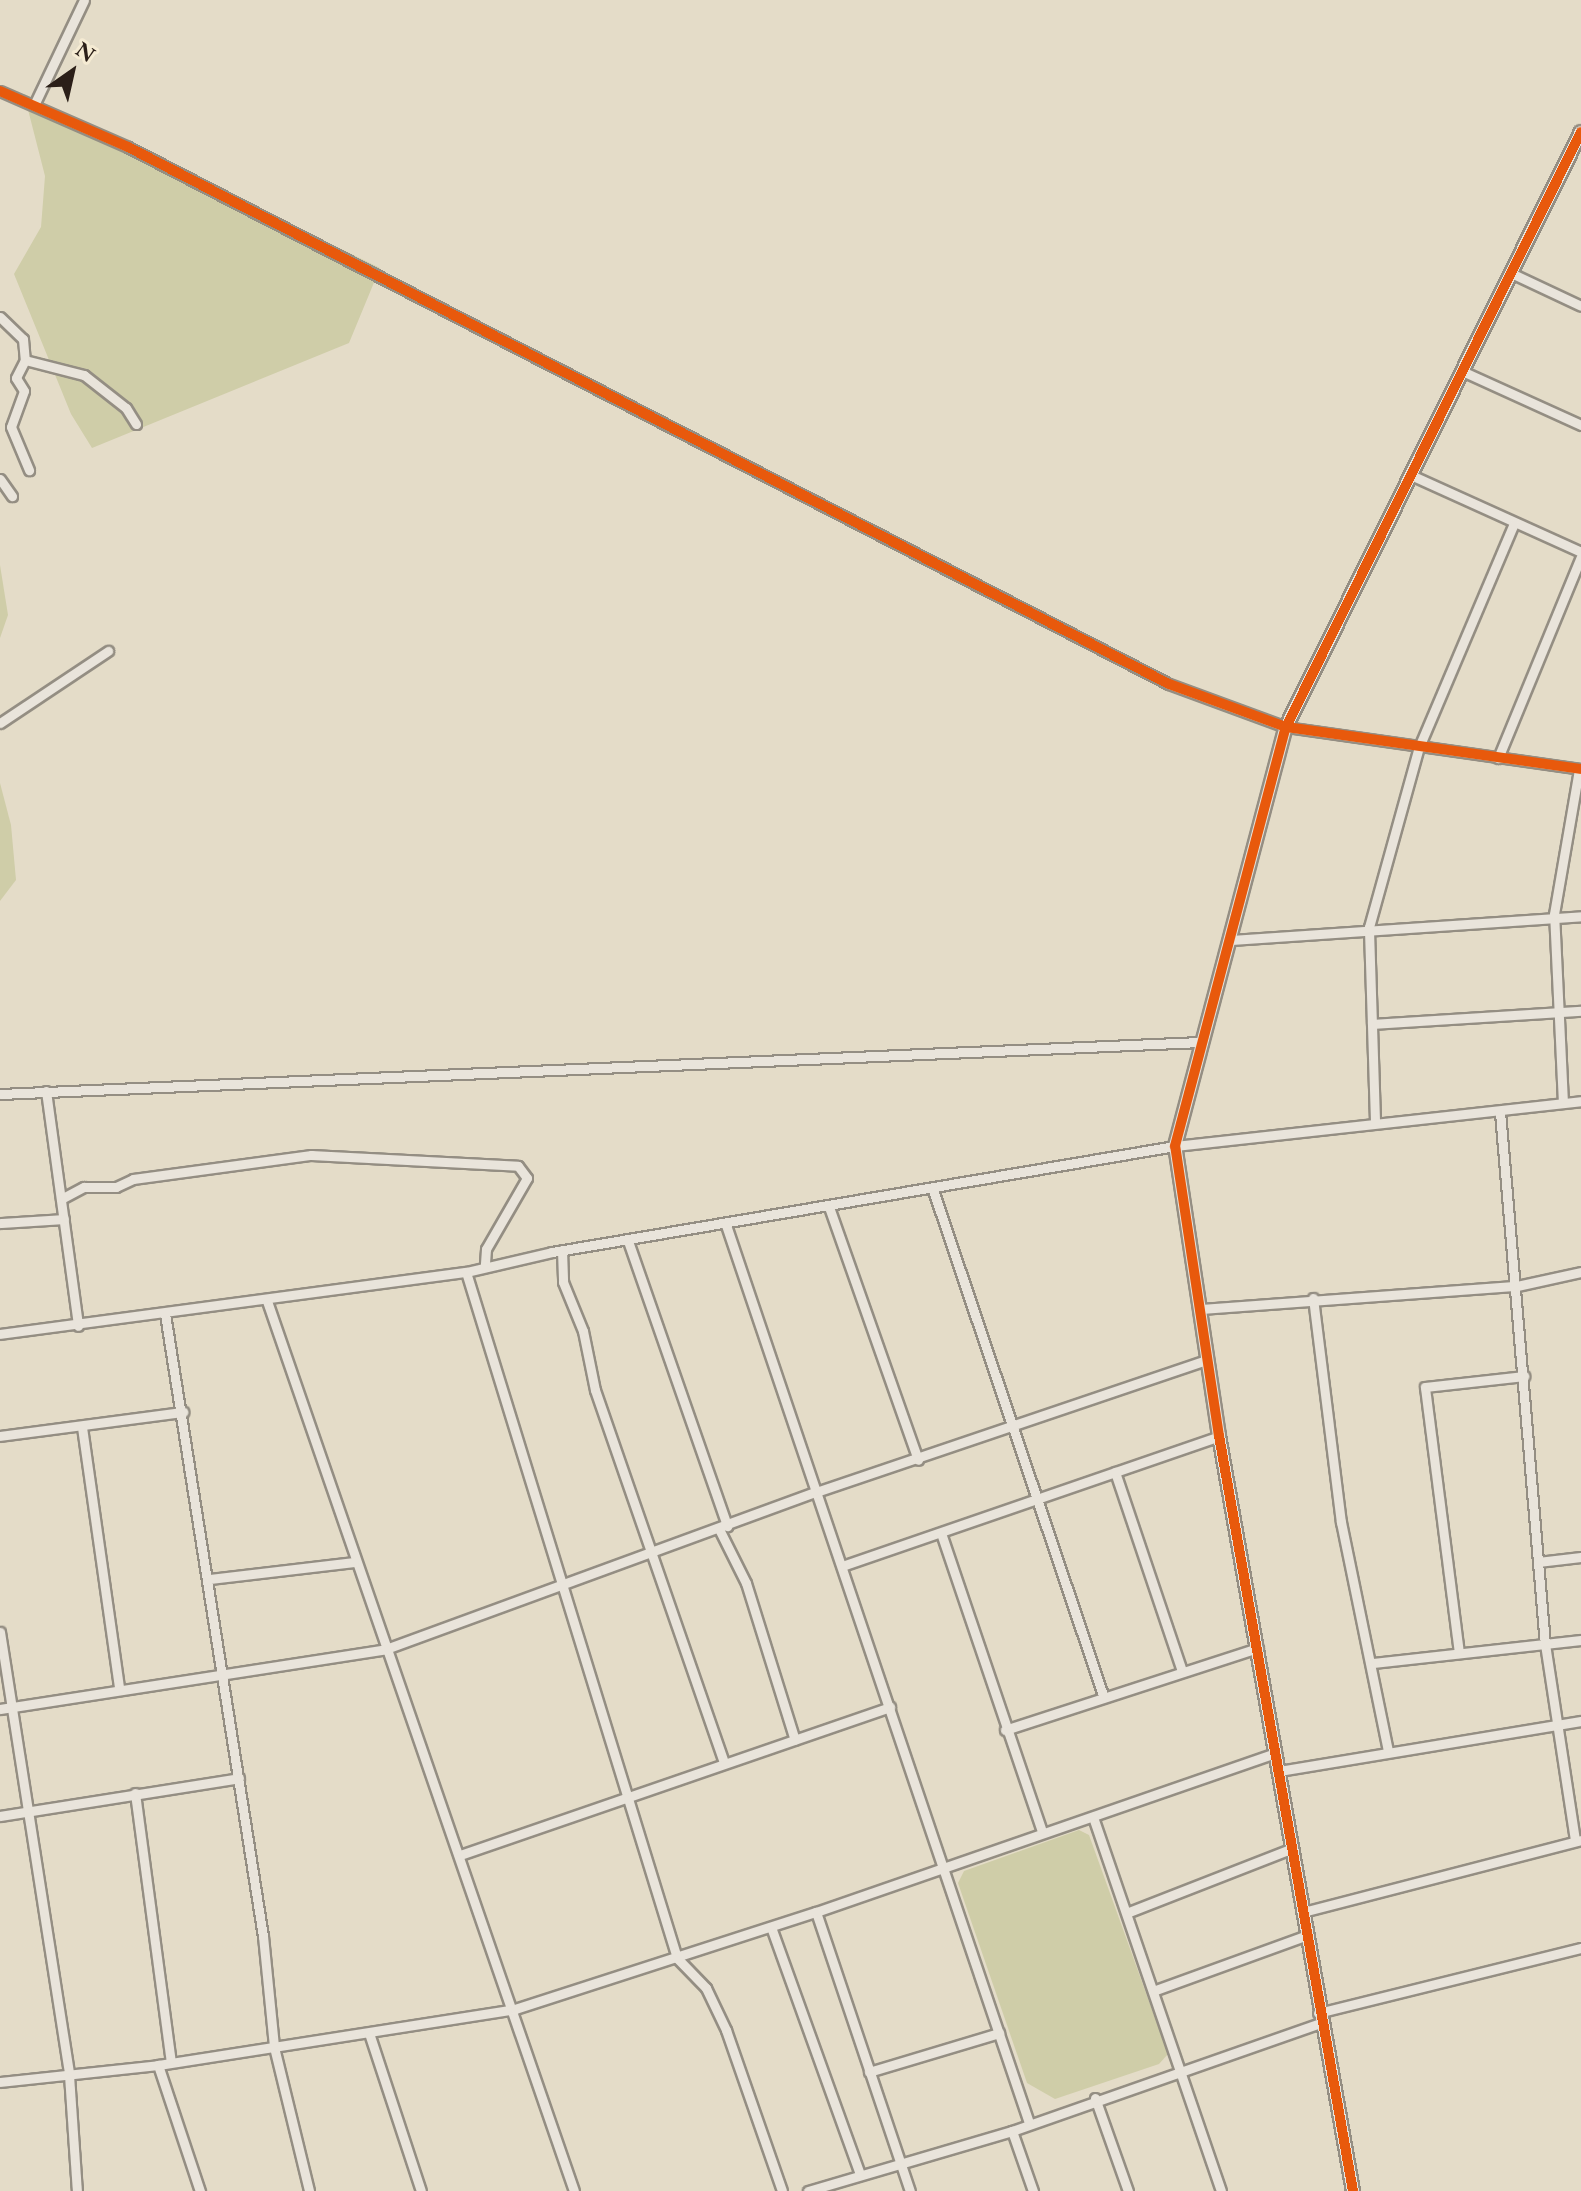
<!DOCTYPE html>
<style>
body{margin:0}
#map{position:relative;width:1581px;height:2191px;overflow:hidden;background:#e4dcc8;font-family:"EB Garamond",serif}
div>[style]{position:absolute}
.green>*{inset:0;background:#cfcda8}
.roads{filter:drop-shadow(2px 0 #948e83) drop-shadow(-2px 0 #948e83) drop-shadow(0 2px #948e83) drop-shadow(0 -2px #948e83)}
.street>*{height:9px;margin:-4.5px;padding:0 4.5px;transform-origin:4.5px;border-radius:4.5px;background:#e9e4db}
.secondary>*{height:12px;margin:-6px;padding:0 6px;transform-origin:6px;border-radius:6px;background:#e9e4db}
.cycleway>*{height:10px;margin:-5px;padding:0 5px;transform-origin:5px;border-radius:5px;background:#e8590c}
span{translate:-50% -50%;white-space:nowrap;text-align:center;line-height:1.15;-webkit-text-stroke:6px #f5ebd3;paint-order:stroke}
.north{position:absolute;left:32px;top:32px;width:80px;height:80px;-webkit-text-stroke:6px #f5ebd3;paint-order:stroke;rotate:34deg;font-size:22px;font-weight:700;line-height:32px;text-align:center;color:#2b1f18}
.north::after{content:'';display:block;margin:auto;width:28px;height:36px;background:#2b1f18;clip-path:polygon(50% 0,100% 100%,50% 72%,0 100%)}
</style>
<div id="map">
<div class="green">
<div style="clip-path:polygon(24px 94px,380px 268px,349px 343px,92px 448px,71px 414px,14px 274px,41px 227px,45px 176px)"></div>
<div style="clip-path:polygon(0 565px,8px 615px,0 638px)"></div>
<div style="clip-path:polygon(0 783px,11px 825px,16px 880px,0 901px)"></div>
<div style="clip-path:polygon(1079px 1830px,1089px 1835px,1168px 2054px,1159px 2064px,1055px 2099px,1027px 2083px,958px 1883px,964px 1871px)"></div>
</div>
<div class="roads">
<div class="street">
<div style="left:0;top:91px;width:140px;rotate:23.6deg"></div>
<div style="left:128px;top:147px;width:1171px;rotate:27.29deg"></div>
<div style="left:1169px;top:684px;width:125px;rotate:20.2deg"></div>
<div style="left:1286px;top:727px;width:298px;rotate:8.1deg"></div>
<div style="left:34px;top:105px;width:116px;rotate:-64.5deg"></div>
<div style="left:1511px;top:273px;width:77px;rotate:25.2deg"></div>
<div style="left:0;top:317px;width:32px;rotate:44deg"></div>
<div style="left:23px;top:339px;width:21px;rotate:85deg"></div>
<div style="left:25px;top:360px;width:20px;rotate:117deg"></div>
<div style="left:16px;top:378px;width:15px;rotate:58deg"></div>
<div style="left:24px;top:391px;width:38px;rotate:110deg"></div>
<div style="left:11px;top:427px;width:47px;rotate:67.3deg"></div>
<div style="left:25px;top:360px;width:61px;rotate:14.3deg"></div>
<div style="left:84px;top:375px;width:53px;rotate:38.2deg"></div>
<div style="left:126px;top:408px;width:19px;rotate:58deg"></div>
<div style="left:1462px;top:371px;width:131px;rotate:24.4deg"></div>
<div style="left:1413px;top:476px;width:184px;rotate:24.3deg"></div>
<div style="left:0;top:479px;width:21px;rotate:55deg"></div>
<div style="left:0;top:723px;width:130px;rotate:-33.7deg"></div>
<div style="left:1498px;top:758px;width:217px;rotate:-67.6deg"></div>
<div style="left:1232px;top:940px;width:350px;rotate:-3.9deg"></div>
<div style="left:1372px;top:1024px;width:209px;rotate:-3.6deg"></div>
<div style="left:46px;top:1091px;width:237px;rotate:82.2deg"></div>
<div style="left:0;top:1094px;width:1201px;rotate:-2.48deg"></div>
<div style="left:1563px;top:1103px;width:189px;rotate:-92.7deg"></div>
<div style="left:1554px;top:914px;width:147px;rotate:-80.2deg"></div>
<div style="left:1500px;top:1112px;width:534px;rotate:85.17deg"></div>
<div style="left:1545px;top:1644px;width:199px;rotate:81.3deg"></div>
<div style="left:1375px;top:1121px;width:194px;rotate:-91.8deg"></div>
<div style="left:1369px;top:927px;width:187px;rotate:-74.5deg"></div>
<div style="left:1419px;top:747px;width:243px;rotate:-67deg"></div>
<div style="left:933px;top:1190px;width:533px;rotate:71.4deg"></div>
<div style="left:61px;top:1199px;width:26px;rotate:-28deg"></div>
<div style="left:84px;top:1187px;width:32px"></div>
<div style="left:116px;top:1187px;width:19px;rotate:-25deg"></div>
<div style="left:133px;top:1179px;width:180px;rotate:-7.7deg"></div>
<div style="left:311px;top:1155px;width:207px;rotate:3deg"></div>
<div style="left:518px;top:1166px;width:15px;rotate:53deg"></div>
<div style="left:527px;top:1178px;width:82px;rotate:120deg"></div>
<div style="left:486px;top:1249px;width:16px;rotate:94deg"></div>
<div style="left:829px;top:1207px;width:268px;rotate:70.6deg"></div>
<div style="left:0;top:1223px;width:64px;rotate:-3.6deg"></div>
<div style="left:726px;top:1225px;width:948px;rotate:71.35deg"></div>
<div style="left:628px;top:1241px;width:302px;rotate:70.8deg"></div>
<div style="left:562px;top:1250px;width:32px;rotate:88deg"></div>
<div style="left:563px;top:1282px;width:53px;rotate:67.8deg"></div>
<div style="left:583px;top:1331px;width:60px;rotate:78.5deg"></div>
<div style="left:595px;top:1390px;width:395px;rotate:70.9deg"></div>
<div style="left:466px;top:1272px;width:718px;rotate:72.9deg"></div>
<div style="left:677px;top:1958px;width:42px;rotate:46deg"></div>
<div style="left:706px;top:1988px;width:47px;rotate:64.5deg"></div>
<div style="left:726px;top:2030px;width:170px;rotate:70.8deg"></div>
<div style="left:1313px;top:1298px;width:226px;rotate:82.9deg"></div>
<div style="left:1341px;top:1522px;width:234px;rotate:78.4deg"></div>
<div style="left:267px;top:1301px;width:941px;rotate:70.97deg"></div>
<div style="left:1201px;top:1309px;width:317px;rotate:-4.2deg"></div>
<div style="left:1517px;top:1286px;width:66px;rotate:-12.3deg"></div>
<div style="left:165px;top:1314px;width:630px;rotate:81.05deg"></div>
<div style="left:263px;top:1936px;width:112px;rotate:84.3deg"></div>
<div style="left:274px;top:2047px;width:148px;rotate:76.3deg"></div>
<div style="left:0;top:1334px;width:470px;rotate:-7.6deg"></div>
<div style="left:466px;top:1272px;width:88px;rotate:-13.1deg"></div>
<div style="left:552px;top:1252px;width:632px;rotate:-9.66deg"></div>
<div style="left:1175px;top:1146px;width:408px;rotate:-6.3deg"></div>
<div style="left:82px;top:1427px;width:263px;rotate:81.9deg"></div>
<div style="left:0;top:1436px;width:185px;rotate:-7.5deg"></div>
<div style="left:1115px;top:1472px;width:210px;rotate:71.4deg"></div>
<div style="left:719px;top:1529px;width:60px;rotate:63.4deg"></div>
<div style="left:746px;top:1583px;width:164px;rotate:72.7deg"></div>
<div style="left:941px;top:1533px;width:316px;rotate:71.3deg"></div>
<div style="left:1538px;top:1562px;width:43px;rotate:-6.6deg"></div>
<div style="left:842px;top:1566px;width:399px;rotate:-19deg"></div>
<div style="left:210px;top:1579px;width:145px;rotate:-6.7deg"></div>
<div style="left:0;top:1632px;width:448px;rotate:81.1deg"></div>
<div style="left:69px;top:2075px;width:116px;rotate:86.1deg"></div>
<div style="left:1459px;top:1653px;width:268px;rotate:-97.3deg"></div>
<div style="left:1425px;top:1387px;width:100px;rotate:-6.3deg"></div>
<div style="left:1373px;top:1663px;width:209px;rotate:-6.3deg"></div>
<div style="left:0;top:1709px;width:391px;rotate:-8.8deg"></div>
<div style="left:386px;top:1649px;width:458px;rotate:-20.1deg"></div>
<div style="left:816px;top:1492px;width:413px;rotate:-18.7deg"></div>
<div style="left:1005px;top:1730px;width:266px;rotate:-18deg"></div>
<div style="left:1279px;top:1771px;width:306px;rotate:-9.4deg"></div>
<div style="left:135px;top:1793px;width:271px;rotate:82.4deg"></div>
<div style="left:0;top:1816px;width:242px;rotate:-9deg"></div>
<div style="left:1093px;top:1817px;width:395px;rotate:71.1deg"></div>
<div style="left:460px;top:1855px;width:455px;rotate:-19deg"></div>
<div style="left:816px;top:1912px;width:294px;rotate:71.4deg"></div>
<div style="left:1129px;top:1912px;width:174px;rotate:-21.3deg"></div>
<div style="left:1303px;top:1912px;width:287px;rotate:-14.5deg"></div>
<div style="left:771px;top:1927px;width:263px;rotate:70.2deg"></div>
<div style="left:1153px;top:1991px;width:165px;rotate:-19.9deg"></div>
<div style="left:1318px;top:2013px;width:271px;rotate:-13.9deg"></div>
<div style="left:369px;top:2033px;width:166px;rotate:71.8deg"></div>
<div style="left:158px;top:2065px;width:133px;rotate:71.6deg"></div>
<div style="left:869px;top:2072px;width:136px;rotate:-16.7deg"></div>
<div style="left:0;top:2082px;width:159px;rotate:-6.1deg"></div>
<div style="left:158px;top:2065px;width:361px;rotate:-8.9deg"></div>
<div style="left:515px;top:2009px;width:316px;rotate:-17.9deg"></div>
<div style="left:816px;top:1912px;width:487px;rotate:-19.1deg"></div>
<div style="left:1095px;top:2098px;width:99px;rotate:70.5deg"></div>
<div style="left:1012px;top:2131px;width:64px;rotate:70.7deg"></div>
<div style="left:808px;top:2191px;width:213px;rotate:-16.4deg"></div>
<div style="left:1012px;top:2131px;width:326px;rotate:-19.3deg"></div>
</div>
<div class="secondary">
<div style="left:1353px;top:2191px;width:767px;rotate:-100.06deg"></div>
<div style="left:1219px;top:1436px;width:293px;rotate:-98.6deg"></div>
<div style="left:1175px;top:1146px;width:433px;rotate:-75.2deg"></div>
<div style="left:1286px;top:727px;width:664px;rotate:-63.63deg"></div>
</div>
</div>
<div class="cycleway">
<div style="left:0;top:91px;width:140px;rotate:23.6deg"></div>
<div style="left:128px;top:147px;width:1171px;rotate:27.29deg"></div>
<div style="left:1169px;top:684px;width:125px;rotate:20.2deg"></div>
<div style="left:1286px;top:727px;width:298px;rotate:8.1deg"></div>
<div style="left:1353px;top:2191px;width:767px;rotate:-100.06deg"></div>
<div style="left:1219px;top:1436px;width:293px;rotate:-98.6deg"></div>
<div style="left:1175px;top:1146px;width:433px;rotate:-75.2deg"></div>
<div style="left:1286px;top:727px;width:664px;rotate:-63.63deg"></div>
</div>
<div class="north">N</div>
</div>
